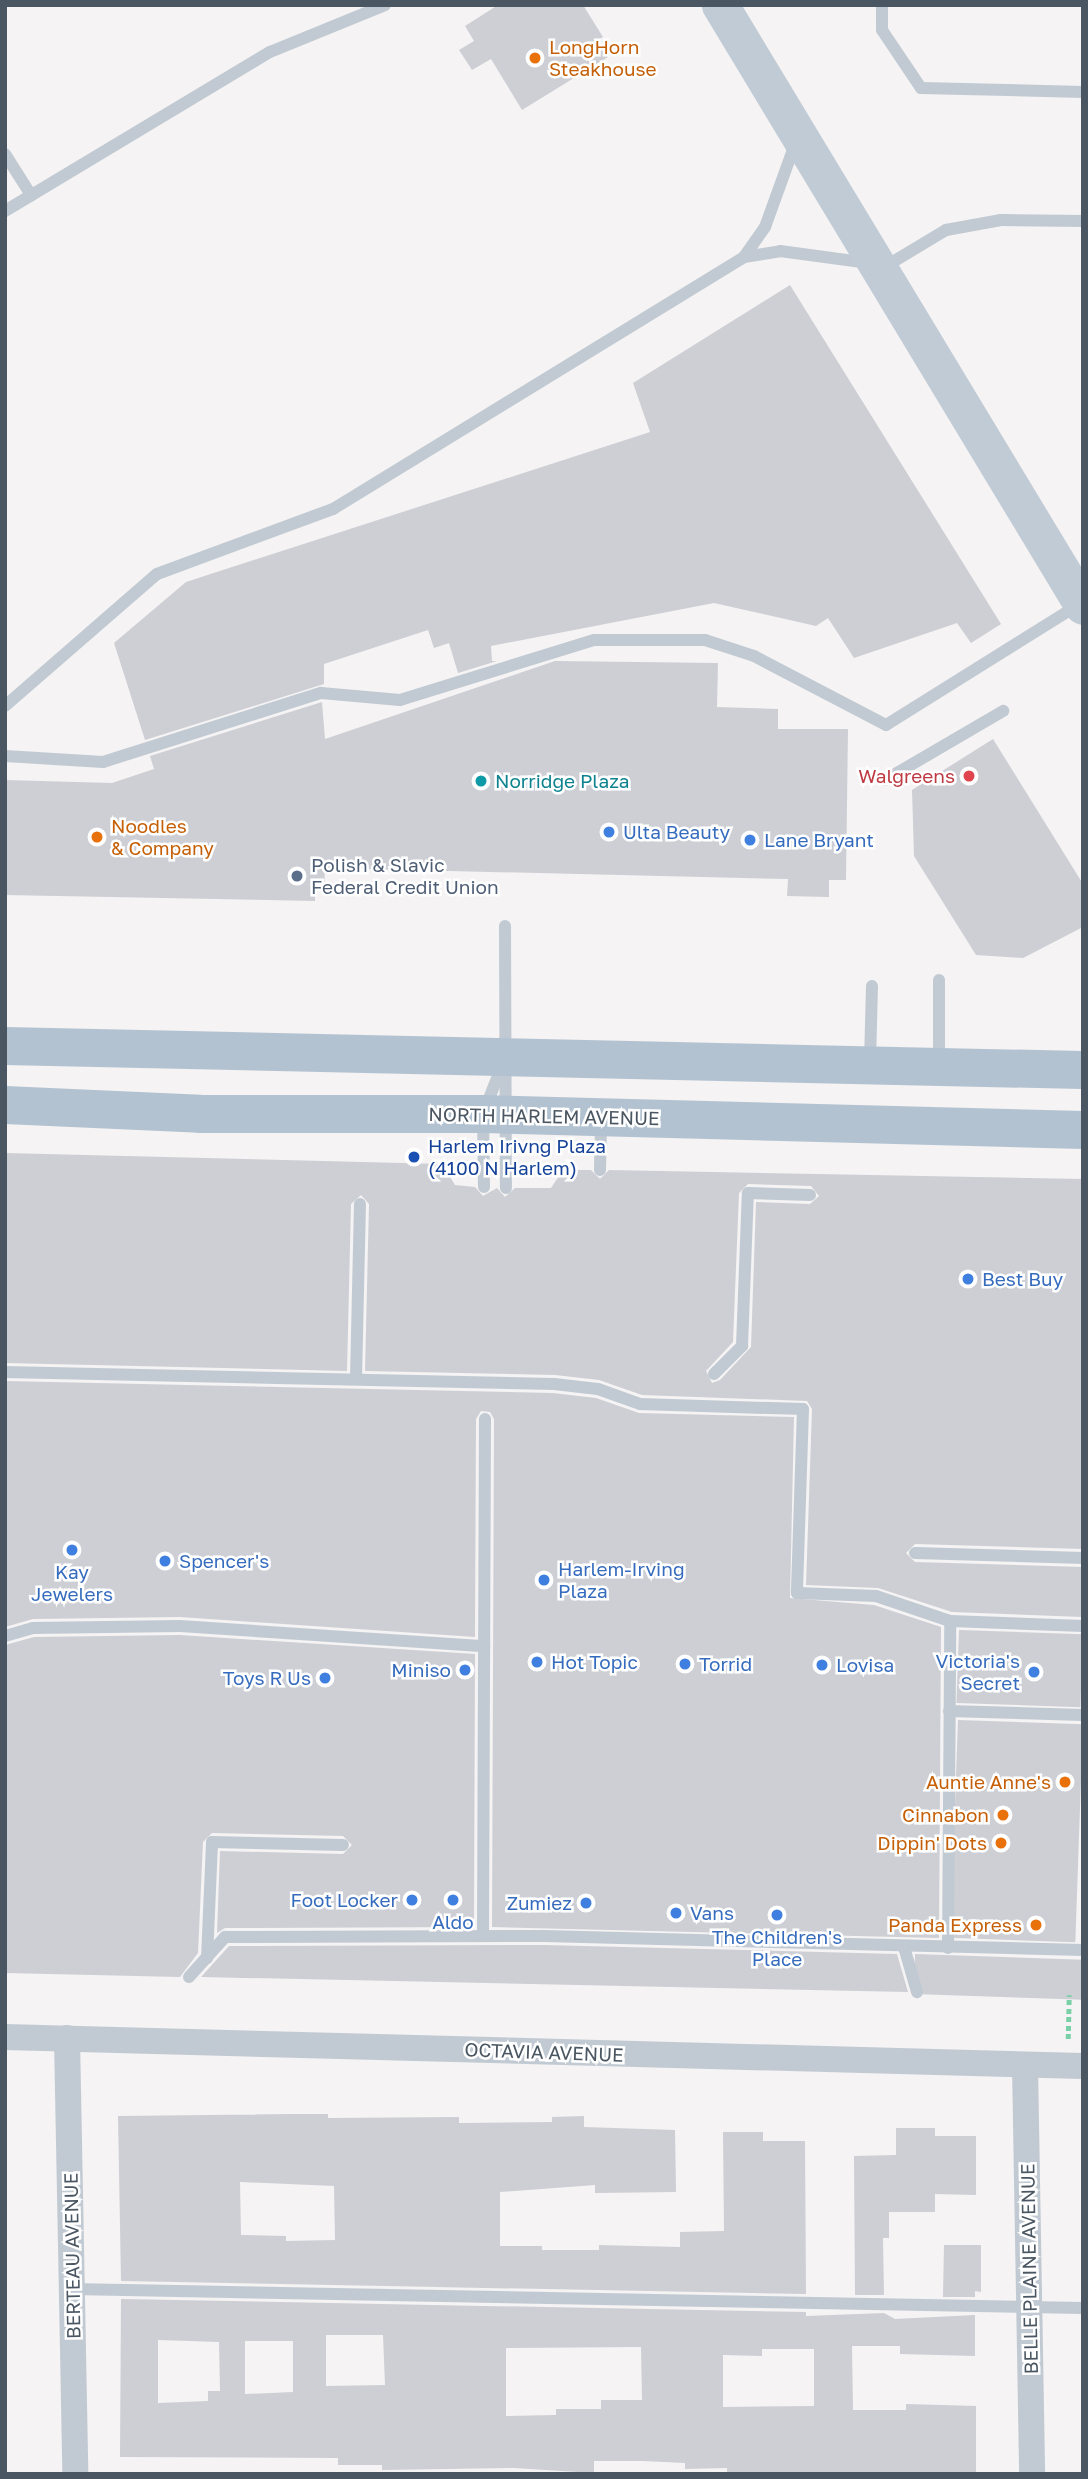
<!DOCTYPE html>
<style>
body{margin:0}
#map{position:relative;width:1088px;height:2479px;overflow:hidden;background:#f5f3f3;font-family:"Golos Text",sans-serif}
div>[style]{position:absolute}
.building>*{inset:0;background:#cdcfd5;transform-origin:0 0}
.path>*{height:4.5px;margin-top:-2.25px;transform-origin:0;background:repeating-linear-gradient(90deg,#7ad0a6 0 5px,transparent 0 8.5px)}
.lane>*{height:12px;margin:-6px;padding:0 6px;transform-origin:6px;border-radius:6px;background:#c1cad2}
.street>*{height:26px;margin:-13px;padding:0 13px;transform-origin:13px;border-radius:13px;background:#c1cad2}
.secondary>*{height:37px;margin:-18.5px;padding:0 18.5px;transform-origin:18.5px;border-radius:18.5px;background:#c1cbd6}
.primary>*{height:38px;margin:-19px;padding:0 19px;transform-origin:19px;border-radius:19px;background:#b3c2d1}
.dots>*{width:19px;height:19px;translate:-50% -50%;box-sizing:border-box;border:4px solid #fff;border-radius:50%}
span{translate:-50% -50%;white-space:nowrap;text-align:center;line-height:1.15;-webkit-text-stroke:5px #fff;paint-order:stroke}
.food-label{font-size:19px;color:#c56008}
.left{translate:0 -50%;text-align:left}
.right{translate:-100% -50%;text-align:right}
.health-label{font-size:19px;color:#be3a42}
.culture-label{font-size:19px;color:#0d838f}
.shop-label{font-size:19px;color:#366cbe}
.service-label{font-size:19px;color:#4e5e75}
.street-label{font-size:19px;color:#4a5661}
.transit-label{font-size:19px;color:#164399}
.frame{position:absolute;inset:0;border:7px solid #4a5661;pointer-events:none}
</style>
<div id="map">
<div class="building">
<div style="clip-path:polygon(498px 5px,583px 5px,603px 37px,598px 40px,608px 57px,522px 110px,491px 59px,472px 70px,459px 50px,474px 41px,465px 26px)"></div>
<div style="clip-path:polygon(790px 285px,1001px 624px,971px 643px,957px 623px,854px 658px,828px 618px,816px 626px,714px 603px,491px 646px,492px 661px,497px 661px,458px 673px,449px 643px,434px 648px,428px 630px,324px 664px,324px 684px,145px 740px,114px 643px,186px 582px,650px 432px,633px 383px)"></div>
<div style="clip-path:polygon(555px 661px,718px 663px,717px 707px,778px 709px,778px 729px,848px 729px,846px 880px,829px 880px,829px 897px,787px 896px,788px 879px,325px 868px,324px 890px,315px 890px,315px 901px,5px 895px,5px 780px,112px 783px,154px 769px,150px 756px,322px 702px,325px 739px)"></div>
<div style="clip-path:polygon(993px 739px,1083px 884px,1083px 927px,1023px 958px,976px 955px,914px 856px,912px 790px)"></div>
<div style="clip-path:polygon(evenodd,5px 1153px,442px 1164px,455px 1185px,475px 1187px,483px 1196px,497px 1188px,505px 1197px,515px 1188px,551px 1188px,563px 1170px,591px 1170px,600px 1179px,609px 1170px,1083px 1179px,1083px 1549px,915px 1544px,906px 1553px,915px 1562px,1083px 1567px,1083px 1617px,952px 1612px,878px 1588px,806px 1585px,812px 1409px,807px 1401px,642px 1395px,599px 1380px,555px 1375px,365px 1371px,369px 1204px,361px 1195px,351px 1204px,347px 1371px,5px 1363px,5px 1153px,748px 1184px,811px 1186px,819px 1196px,810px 1204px,756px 1202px,751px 1347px,720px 1380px,712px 1383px,706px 1371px,733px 1342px,739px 1193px,748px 1184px)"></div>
<div style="clip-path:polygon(5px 1381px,553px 1393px,596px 1398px,639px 1413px,794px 1417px,790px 1598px,874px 1605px,941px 1627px,939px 1938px,492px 1927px,494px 1419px,490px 1412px,481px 1411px,476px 1419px,475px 1637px,180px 1617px,33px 1619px,5px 1627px)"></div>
<div style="left:959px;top:1630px;width:124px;height:73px;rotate:2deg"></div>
<div style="clip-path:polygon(180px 1635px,475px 1654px,474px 1927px,225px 1928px,217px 1933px,220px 1851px,343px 1854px,352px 1845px,343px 1836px,212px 1833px,203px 1842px,198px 1953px,180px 1977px,5px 1973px,5px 1645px,34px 1637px)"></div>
<div style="left:958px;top:1720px;width:125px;height:218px;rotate:2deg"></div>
<div style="clip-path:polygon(544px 1945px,897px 1954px,908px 1992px,201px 1977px,229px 1946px)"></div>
<div style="left:915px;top:1954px;width:168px;height:40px;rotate:2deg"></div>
<div style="clip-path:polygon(evenodd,289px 2114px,328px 2114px,328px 2118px,459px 2117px,459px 2123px,552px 2122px,552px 2117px,584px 2116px,584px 2127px,675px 2130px,676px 2192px,595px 2193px,595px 2185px,500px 2192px,500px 2246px,542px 2246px,542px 2250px,599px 2250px,599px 2245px,680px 2247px,680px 2232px,724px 2231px,723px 2132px,763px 2132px,763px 2141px,805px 2141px,806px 2294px,121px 2281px,118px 2116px,289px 2114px,240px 2182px,334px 2186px,335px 2240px,286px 2241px,286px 2236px,241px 2235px,240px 2182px)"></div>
<div style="clip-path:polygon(896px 2128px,935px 2128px,935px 2136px,976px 2136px,976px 2195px,935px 2194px,935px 2212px,889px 2212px,889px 2238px,883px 2238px,884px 2295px,855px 2295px,854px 2156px,896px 2155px)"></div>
<div style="clip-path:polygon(944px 2245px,981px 2245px,981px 2292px,975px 2291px,975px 2297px,943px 2297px)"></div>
<div style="clip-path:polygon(evenodd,121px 2299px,806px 2312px,806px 2316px,884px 2313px,895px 2319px,975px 2315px,975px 2356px,900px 2354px,900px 2346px,852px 2346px,853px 2410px,906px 2410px,906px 2404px,976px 2406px,976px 2474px,727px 2474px,727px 2468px,685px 2469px,685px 2463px,643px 2461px,594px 2461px,594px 2473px,514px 2468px,382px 2470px,382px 2465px,338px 2465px,338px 2458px,120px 2457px,121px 2299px,326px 2335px,383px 2335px,385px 2385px,326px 2386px,326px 2335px,121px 2299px,158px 2340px,219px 2342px,220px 2391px,208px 2391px,208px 2401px,158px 2403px,158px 2340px,121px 2299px,245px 2341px,293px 2341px,293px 2392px,245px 2394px,245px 2341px,121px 2299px,641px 2347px,642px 2400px,601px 2400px,601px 2409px,556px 2409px,556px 2415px,506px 2416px,506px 2348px,641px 2347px,121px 2299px,762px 2349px,814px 2349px,814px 2406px,723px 2407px,723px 2355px,762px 2356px,762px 2349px)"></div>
</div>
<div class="path">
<div style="left:1068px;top:2039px;width:44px;rotate:-88.7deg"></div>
</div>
<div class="lane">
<div style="left:882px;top:5px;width:25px;rotate:90deg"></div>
<div style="left:882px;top:30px;width:70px;rotate:56.1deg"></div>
<div style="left:921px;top:88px;width:162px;rotate:1.4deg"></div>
<div style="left:5px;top:154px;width:49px;rotate:57.6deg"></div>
<div style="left:5px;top:211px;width:309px;rotate:-31deg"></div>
<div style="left:270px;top:52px;width:124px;rotate:-22.2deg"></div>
<div style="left:744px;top:257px;width:37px;rotate:-55deg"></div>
<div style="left:765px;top:227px;width:88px;rotate:-70.1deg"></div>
<div style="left:881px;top:269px;width:76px;rotate:-31deg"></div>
<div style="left:946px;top:230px;width:56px;rotate:-10.3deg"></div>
<div style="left:1001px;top:220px;width:82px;rotate:0.7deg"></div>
<div style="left:5px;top:706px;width:201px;rotate:-41deg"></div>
<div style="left:157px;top:574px;width:188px;rotate:-20.3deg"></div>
<div style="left:333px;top:509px;width:482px;rotate:-31.5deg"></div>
<div style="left:744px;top:257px;width:36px;rotate:-9deg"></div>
<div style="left:780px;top:251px;width:90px;rotate:7.7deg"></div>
<div style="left:5px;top:756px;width:98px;rotate:3.5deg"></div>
<div style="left:103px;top:762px;width:229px;rotate:-17.6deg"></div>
<div style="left:321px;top:693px;width:79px;rotate:5.1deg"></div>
<div style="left:400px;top:700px;width:203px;rotate:-17.2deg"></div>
<div style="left:594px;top:640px;width:111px"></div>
<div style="left:705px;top:640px;width:52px;rotate:18.1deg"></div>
<div style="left:754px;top:656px;width:149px;rotate:27.6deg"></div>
<div style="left:886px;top:725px;width:226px;rotate:-32deg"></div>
<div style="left:885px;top:780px;width:137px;rotate:-30.3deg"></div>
<div style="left:505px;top:926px;width:262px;rotate:89.8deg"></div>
<div style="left:939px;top:980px;width:84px;rotate:90deg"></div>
<div style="left:870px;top:1062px;width:76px;rotate:-88.5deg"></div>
<div style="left:600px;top:1170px;width:48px;rotate:-88.8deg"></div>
<div style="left:484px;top:1187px;width:73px;rotate:-90.8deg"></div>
<div style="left:483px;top:1114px;width:55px;rotate:-68.6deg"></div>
<div style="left:5px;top:1372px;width:549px;rotate:1.25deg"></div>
<div style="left:554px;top:1384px;width:44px;rotate:6.5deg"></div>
<div style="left:598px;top:1389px;width:45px;rotate:19.7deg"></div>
<div style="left:640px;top:1404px;width:163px;rotate:1.8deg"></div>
<div style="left:803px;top:1409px;width:184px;rotate:91.9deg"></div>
<div style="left:797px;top:1593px;width:79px;rotate:2.2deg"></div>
<div style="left:876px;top:1596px;width:78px;rotate:18.7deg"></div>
<div style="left:950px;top:1621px;width:133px;rotate:2.2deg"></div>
<div style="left:714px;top:1374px;width:40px;rotate:-45deg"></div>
<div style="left:742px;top:1346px;width:153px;rotate:-87.8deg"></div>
<div style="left:748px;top:1193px;width:62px;rotate:1.8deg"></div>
<div style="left:356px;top:1379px;width:175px;rotate:-88.7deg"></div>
<div style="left:915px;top:1553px;width:168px;rotate:1.7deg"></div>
<div style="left:5px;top:1636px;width:29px;rotate:-16deg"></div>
<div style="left:33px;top:1628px;width:147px;rotate:-0.8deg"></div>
<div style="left:180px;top:1626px;width:305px;rotate:3.8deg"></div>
<div style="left:949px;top:1711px;width:134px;rotate:1.7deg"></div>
<div style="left:483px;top:1936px;width:517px;rotate:-89.78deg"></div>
<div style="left:904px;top:1947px;width:47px;rotate:73.9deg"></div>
<div style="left:948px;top:1948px;width:327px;rotate:-89.6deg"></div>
<div style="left:207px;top:1958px;width:116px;rotate:-87.5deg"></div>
<div style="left:212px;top:1842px;width:131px;rotate:1.3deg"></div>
<div style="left:189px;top:1977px;width:54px;rotate:-48deg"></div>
<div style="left:225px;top:1937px;width:319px;rotate:-0.2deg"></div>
<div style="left:544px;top:1936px;width:539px;rotate:1.49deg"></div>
<div style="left:72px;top:2289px;width:1011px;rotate:1.08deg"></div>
</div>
<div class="street">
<div style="left:5px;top:2037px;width:1078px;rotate:1.54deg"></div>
<div style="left:67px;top:2038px;width:436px;rotate:88.9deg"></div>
<div style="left:1025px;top:2065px;width:409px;rotate:89deg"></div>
</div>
<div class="secondary">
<div style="left:720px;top:5px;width:702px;rotate:58.87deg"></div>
</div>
<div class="primary">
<div style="left:5px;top:1046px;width:1078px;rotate:1.28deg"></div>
<div style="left:5px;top:1105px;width:195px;rotate:2.6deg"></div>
<div style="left:200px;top:1114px;width:283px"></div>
<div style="left:483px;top:1114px;width:600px;rotate:1.53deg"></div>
</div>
<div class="dots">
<div style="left:535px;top:58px;background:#e8710a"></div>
<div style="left:969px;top:776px;background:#e0444e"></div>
<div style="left:481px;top:781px;background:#0f9aa8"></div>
<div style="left:609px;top:832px;background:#3f7fe0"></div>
<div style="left:97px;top:837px;background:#e8710a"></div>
<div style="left:750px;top:840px;background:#3f7fe0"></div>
<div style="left:297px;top:876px;background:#5c6f8a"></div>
<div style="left:414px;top:1157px;background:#1a4fb4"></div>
<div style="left:968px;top:1279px;background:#3f7fe0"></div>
<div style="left:72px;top:1550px;background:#3f7fe0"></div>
<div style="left:165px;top:1561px;background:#3f7fe0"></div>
<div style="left:544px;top:1580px;background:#3f7fe0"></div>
<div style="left:537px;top:1662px;background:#3f7fe0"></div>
<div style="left:685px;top:1664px;background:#3f7fe0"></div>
<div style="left:822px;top:1665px;background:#3f7fe0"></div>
<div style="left:465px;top:1670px;background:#3f7fe0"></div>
<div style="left:1034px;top:1672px;background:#3f7fe0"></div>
<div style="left:325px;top:1678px;background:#3f7fe0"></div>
<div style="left:1065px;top:1782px;background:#e8710a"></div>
<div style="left:1003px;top:1815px;background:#e8710a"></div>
<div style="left:1001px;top:1843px;background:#e8710a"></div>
<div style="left:412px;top:1900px;background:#3f7fe0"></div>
<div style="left:453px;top:1900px;background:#3f7fe0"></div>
<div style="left:586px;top:1903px;background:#3f7fe0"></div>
<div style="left:676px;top:1913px;background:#3f7fe0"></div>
<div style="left:777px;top:1915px;background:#3f7fe0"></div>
<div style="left:1036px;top:1925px;background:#e8710a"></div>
</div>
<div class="food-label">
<span class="left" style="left:549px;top:58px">LongHorn<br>Steakhouse</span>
<span class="left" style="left:111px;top:837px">Noodles<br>&amp; Company</span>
<span class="right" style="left:1051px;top:1782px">Auntie Anne's</span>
<span class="right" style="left:989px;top:1815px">Cinnabon</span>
<span class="right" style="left:987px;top:1843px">Dippin' Dots</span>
<span class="right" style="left:1022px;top:1925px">Panda Express</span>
</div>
<div class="health-label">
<span class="right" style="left:955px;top:776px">Walgreens</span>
</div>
<div class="culture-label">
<span class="left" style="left:495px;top:781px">Norridge Plaza</span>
</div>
<div class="shop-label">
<span class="left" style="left:623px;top:832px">Ulta Beauty</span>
<span class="left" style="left:764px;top:840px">Lane Bryant</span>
<span class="left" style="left:982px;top:1279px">Best Buy</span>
<span class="left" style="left:179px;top:1561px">Spencer's</span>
<span class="left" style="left:558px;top:1580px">Harlem-Irving<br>Plaza</span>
<span style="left:72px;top:1583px">Kay<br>Jewelers</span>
<span class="right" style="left:1020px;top:1672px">Victoria's<br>Secret</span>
<span class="left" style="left:551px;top:1662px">Hot Topic</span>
<span class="left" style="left:699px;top:1664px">Torrid</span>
<span class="left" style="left:836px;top:1665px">Lovisa</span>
<span class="right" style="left:451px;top:1670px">Miniso</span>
<span class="right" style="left:311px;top:1678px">Toys R Us</span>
<span class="right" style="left:398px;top:1900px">Foot Locker</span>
<span class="right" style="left:572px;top:1903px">Zumiez</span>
<span class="left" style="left:690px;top:1913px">Vans</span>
<span style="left:453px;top:1922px">Aldo</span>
<span style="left:777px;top:1948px">The Children's<br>Place</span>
</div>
<div class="service-label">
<span class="left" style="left:311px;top:876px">Polish &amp; Slavic<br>Federal Credit Union</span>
</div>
<div class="street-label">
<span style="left:544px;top:1116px;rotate:1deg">NORTH HARLEM AVENUE</span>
<span style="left:544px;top:2052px;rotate:2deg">OCTAVIA AVENUE</span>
<span style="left:72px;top:2256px;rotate:-91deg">BERTEAU AVENUE</span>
<span style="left:1029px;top:2269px;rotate:-91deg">BELLE PLAINE AVENUE</span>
</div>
<div class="transit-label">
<span class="left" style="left:428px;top:1157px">Harlem Irivng Plaza<br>(4100 N Harlem)</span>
</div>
<div class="frame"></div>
</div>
